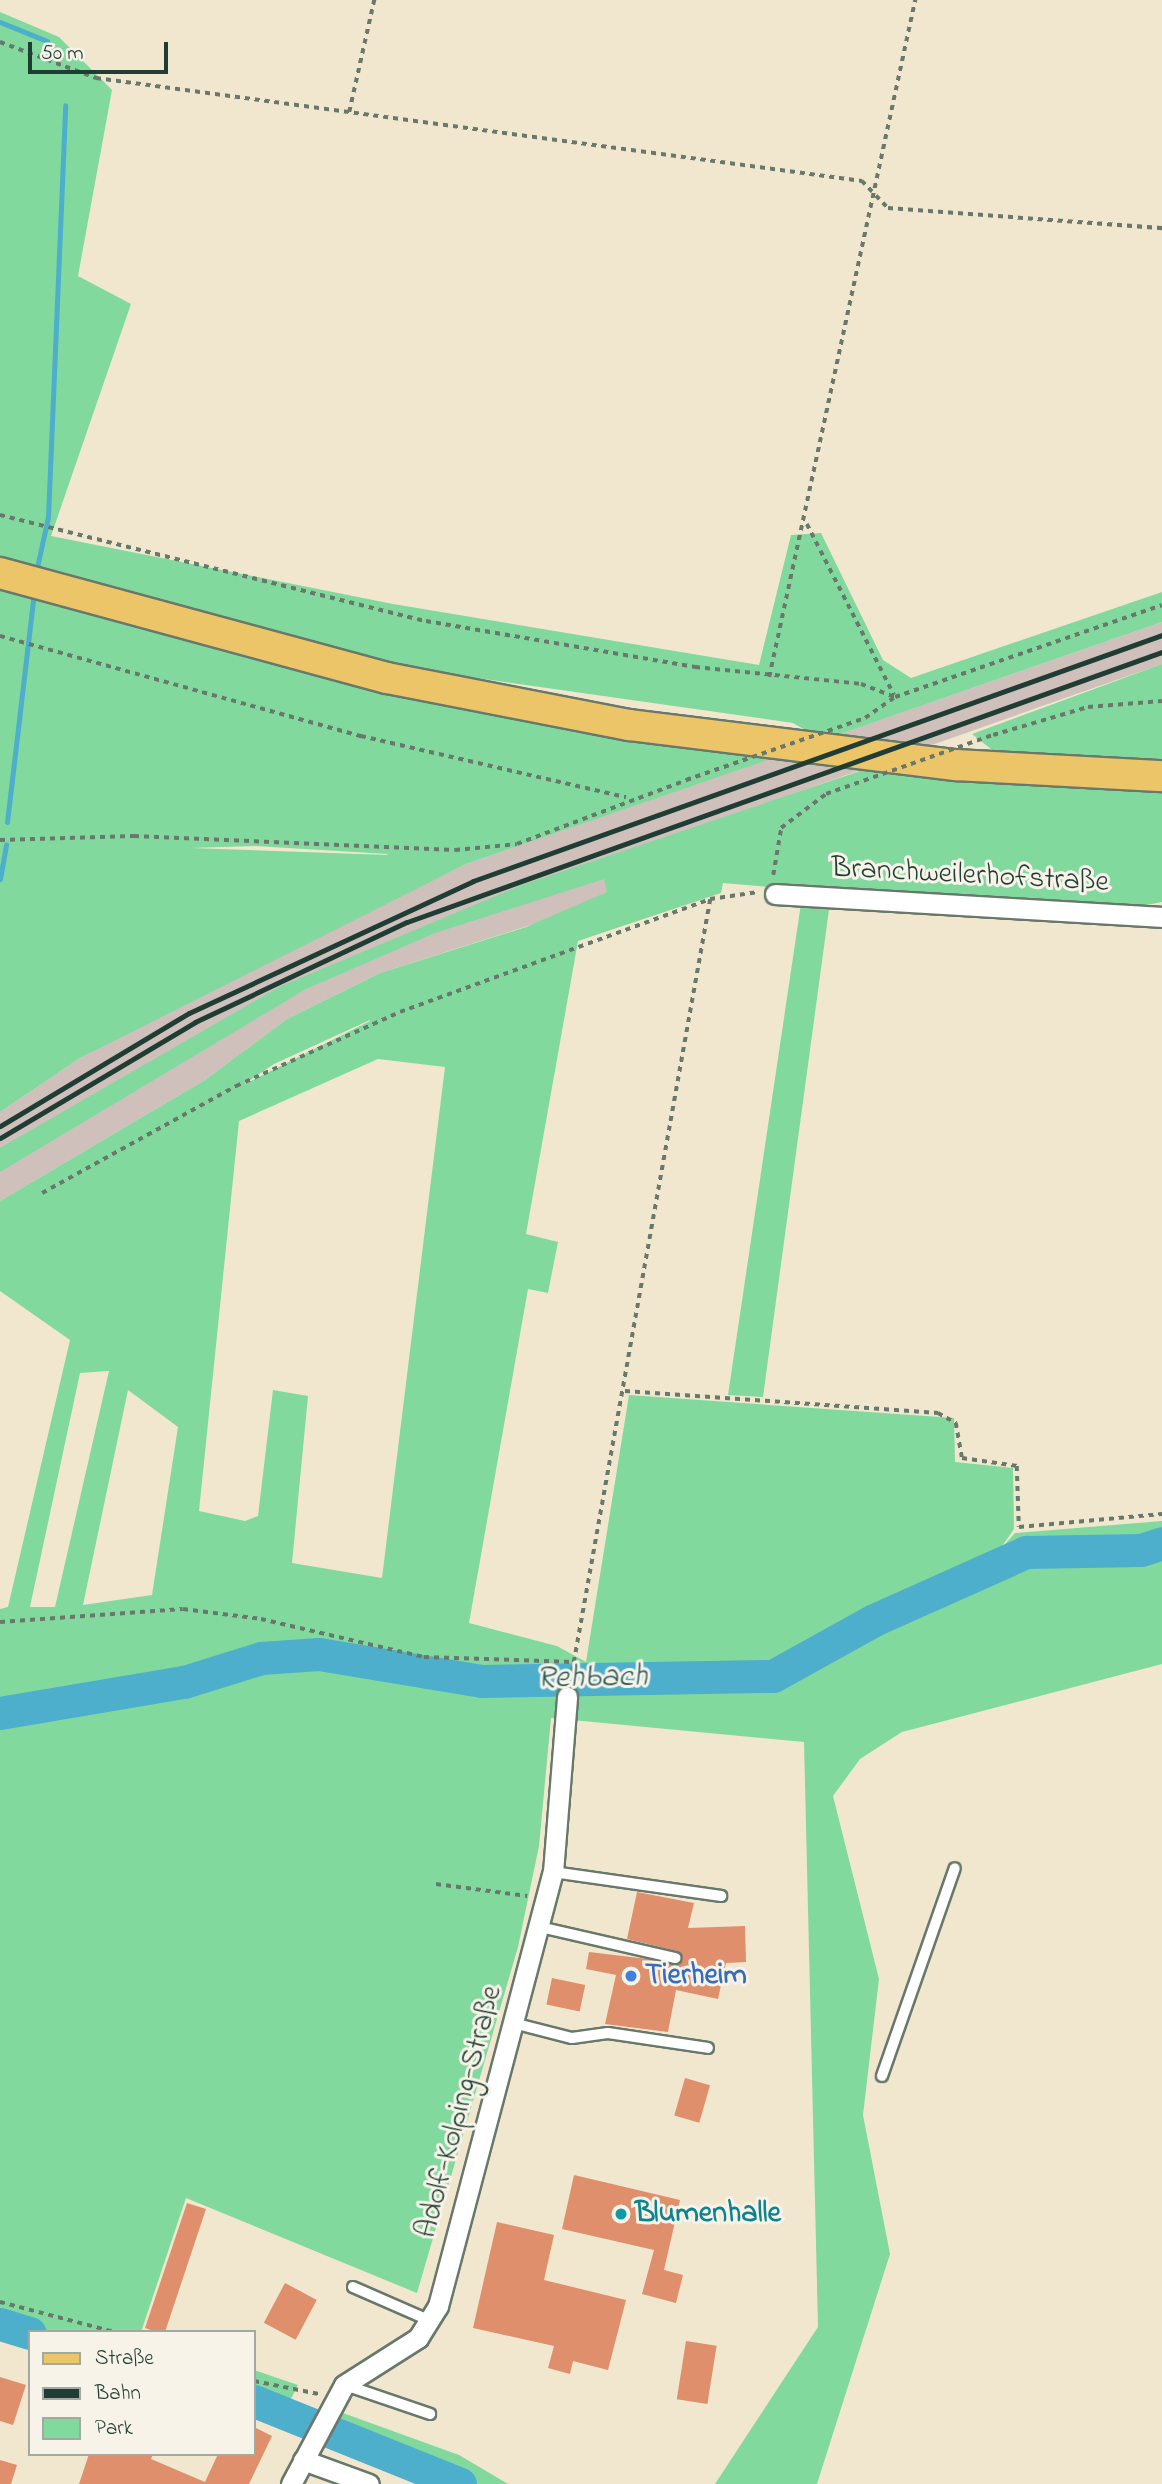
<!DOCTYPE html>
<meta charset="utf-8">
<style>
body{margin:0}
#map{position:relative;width:1162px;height:2484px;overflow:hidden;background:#f1e7cf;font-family:"Indie Flower",sans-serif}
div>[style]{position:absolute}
.industrial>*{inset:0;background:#cfc0bb}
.green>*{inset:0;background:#81d99e}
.stream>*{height:5px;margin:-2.5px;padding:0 2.5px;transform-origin:2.5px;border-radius:2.5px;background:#4dafcc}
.river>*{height:33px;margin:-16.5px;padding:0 16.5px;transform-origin:16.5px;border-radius:16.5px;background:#4dafcc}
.building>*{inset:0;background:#df8f6c;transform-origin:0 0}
.path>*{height:3.5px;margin-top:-1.75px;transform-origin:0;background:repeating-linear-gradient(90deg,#68786a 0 5px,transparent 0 10px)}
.roads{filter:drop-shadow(2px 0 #68786a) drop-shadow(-2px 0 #68786a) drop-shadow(0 2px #68786a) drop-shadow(0 -2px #68786a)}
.service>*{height:10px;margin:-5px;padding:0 5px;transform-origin:5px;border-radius:5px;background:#fff}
.minor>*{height:19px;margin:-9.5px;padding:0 9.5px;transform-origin:9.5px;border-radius:9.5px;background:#fff}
.primary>*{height:30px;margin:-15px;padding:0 15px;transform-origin:15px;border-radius:15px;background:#ecc569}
.rail>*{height:5px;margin:-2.5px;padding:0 2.5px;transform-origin:2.5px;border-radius:2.5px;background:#1f3d34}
.path-bridge>*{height:3.5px;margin-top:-1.75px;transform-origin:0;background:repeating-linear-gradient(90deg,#68786a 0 5px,transparent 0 10px)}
.dots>*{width:19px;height:19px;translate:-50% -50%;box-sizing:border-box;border:4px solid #f7f3e8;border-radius:50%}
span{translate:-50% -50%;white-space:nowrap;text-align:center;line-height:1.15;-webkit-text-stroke:6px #f7f3e8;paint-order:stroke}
.street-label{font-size:30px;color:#1f3d34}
.shop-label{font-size:30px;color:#366cbe;font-weight:700}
.left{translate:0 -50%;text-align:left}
.culture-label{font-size:30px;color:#0d838f;font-weight:700}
.water-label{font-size:32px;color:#2a5a5a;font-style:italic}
.legend{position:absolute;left:28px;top:2330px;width:228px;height:126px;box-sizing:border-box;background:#f7f3e8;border:2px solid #a1aaa0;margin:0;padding:9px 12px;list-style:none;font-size:21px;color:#1f3d34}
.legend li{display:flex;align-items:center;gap:14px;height:35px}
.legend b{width:35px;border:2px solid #a1aaa0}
.scale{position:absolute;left:28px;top:42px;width:140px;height:32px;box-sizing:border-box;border:4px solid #1f3d34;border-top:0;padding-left:9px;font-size:21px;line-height:24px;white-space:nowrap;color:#1f3d34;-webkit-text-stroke:5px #f7f3e8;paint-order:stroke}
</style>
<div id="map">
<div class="industrial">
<div style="clip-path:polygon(1162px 622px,1162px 664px,744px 811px,618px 897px,380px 973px,287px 1019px,205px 1080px,0 1201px,0 1112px,80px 1058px,269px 959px,466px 864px)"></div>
</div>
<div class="green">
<div style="clip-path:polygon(0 12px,59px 37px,112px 90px,78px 276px,131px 304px,51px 536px,393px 604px,759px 665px,791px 535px,821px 533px,883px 660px,911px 678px,1162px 592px,1162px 622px,823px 740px,793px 723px,400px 667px,0 558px)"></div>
<div style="clip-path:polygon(evenodd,0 585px,557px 720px,770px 759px,466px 864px,80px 1058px,0 1112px,0 585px,255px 846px,387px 854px,388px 855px,191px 848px,255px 846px)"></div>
<div style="clip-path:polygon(1162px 664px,1162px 765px,996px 753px,972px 734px)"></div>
<div style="clip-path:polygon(evenodd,875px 766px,927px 779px,1162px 791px,1162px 902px,1131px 908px,831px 895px,763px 1397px,728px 1395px,803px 890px,723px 883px,721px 893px,578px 941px,526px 1234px,558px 1242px,548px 1293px,528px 1289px,469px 1623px,557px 1646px,586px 1662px,629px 1395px,954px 1418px,955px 1462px,1013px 1468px,1014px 1529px,998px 1552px,1015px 1533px,1162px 1521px,1162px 1664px,902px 1732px,860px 1759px,833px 1796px,879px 1979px,863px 2115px,890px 2254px,817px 2484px,715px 2484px,818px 2327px,804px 1742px,551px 1718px,539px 1846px,518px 1947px,417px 2293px,186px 2198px,141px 2332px,30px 2332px,30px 2350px,0 2341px,0 1609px,8px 1607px,70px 1340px,0 1291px,0 1201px,205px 1080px,287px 1019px,380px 973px,526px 927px,607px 892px,604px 879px,435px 933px,306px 989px,0 1172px,0 1148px,279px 987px,522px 885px,875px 766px,370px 1020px,370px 1021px,243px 1085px,274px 1064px,370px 1020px,875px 766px,378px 1059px,445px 1067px,382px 1578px,292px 1563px,308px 1396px,273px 1390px,258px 1516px,245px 1521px,199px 1511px,239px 1121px,378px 1059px,875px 766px,109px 1371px,55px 1607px,30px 1607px,80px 1373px,109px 1371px,875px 766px,128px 1390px,178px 1427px,152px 1595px,83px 1605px,128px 1390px)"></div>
<div style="clip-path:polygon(254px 2370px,298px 2385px,277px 2426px,254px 2419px)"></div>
<div style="clip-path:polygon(343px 2413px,459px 2455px,508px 2484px,429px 2484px,328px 2444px)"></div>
</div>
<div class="stream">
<div style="left:0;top:22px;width:51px;rotate:22deg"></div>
<div style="left:36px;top:572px;width:56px;rotate:-77.7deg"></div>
<div style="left:48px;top:517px;width:412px;rotate:-87.6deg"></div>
<div style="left:7px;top:822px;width:231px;rotate:-83.3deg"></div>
<div style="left:0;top:879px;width:35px;rotate:-80deg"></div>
</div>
<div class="river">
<div style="left:0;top:1713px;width:187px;rotate:-9.6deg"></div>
<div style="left:184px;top:1682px;width:81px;rotate:-17.3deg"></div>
<div style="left:261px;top:1658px;width:58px;rotate:-3.9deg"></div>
<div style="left:319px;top:1654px;width:165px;rotate:9.4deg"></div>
<div style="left:482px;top:1681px;width:291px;rotate:-1deg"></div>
<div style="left:773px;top:1676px;width:115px;rotate:-29deg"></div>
<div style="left:874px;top:1620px;width:167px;rotate:-24.1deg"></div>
<div style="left:1026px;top:1552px;width:115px;rotate:-1deg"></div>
<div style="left:1141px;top:1550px;width:22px;rotate:-18deg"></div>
<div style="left:0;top:2324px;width:31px;rotate:17deg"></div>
<div style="left:254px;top:2401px;width:222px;rotate:21.9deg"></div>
</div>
<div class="building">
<div style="clip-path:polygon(637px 1892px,694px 1903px,688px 1928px,745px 1926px,746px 1962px,726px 1963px,718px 1999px,676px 1990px,668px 2032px,605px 2024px,616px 1975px,586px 1969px,589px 1952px,681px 1963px,677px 1951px,627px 1939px)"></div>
<div style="left:552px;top:1978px;width:34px;height:27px;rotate:12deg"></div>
<div style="left:685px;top:2078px;width:26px;height:39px;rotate:16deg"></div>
<div style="clip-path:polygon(574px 2175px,680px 2200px,664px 2270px,683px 2275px,676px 2303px,642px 2294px,654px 2250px,562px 2229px)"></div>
<div style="clip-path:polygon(187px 2203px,206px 2209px,165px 2332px,157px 2332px,145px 2328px)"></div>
<div style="clip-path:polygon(497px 2222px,554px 2235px,544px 2280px,626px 2300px,608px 2370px,573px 2361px,570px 2374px,548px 2368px,554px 2346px,473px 2328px)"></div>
<div style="left:285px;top:2283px;width:36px;height:45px;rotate:28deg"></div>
<div style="left:686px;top:2341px;width:31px;height:59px;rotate:9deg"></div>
<div style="clip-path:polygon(0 2377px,26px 2385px,13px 2425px,0 2421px)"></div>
<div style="clip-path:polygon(254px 2427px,272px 2436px,249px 2484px,79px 2484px,89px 2454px,153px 2454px,151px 2459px,205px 2482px,218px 2454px,254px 2454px)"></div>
<div style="clip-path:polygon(0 2460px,17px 2465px,11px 2484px,0 2484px)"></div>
</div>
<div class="path">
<div style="left:0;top:42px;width:103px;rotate:20.6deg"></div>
<div style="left:96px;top:78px;width:773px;rotate:7.66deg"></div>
<div style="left:862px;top:181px;width:37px;rotate:46deg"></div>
<div style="left:888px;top:208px;width:275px;rotate:4.2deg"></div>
<div style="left:349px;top:112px;width:115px;rotate:-77.4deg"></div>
<div style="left:0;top:515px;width:439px;rotate:14deg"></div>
<div style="left:426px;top:621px;width:273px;rotate:9.7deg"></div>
<div style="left:695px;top:667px;width:167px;rotate:5.8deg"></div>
<div style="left:861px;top:684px;width:36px;rotate:21deg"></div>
<div style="left:807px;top:524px;width:192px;rotate:63deg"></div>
<div style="left:0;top:636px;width:375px;rotate:15.5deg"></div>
<div style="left:361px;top:736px;width:272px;rotate:13deg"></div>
<div style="left:769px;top:677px;width:693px;rotate:-77.83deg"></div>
<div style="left:865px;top:718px;width:37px;rotate:-35deg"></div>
<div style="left:895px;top:697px;width:282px;rotate:-19deg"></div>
<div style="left:993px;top:735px;width:99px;rotate:-16.4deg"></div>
<div style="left:1088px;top:707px;width:74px;rotate:-4.6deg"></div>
<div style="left:0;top:840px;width:134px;rotate:-1.7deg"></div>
<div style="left:134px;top:836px;width:321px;rotate:2.5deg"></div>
<div style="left:455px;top:850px;width:62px;rotate:-5.5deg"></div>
<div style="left:517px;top:844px;width:181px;rotate:-20.7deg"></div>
<div style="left:773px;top:875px;width:48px;rotate:-80.3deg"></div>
<div style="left:781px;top:828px;width:56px;rotate:-37.1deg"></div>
<div style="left:42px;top:1193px;width:222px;rotate:-28.9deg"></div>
<div style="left:236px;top:1086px;width:180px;rotate:-24.3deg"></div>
<div style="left:400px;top:1012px;width:330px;rotate:-20deg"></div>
<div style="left:710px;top:899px;width:49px;rotate:-8.1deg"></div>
<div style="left:625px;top:1391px;width:314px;rotate:4deg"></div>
<div style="left:938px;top:1413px;width:21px;rotate:29deg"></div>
<div style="left:956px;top:1423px;width:36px;rotate:80deg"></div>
<div style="left:962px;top:1458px;width:56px;rotate:8.3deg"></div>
<div style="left:1017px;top:1466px;width:61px;rotate:88.1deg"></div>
<div style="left:1019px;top:1527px;width:144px;rotate:-5.2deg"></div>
<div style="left:0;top:1622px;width:183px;rotate:-4.1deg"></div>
<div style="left:183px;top:1609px;width:79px;rotate:7.3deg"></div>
<div style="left:261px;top:1619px;width:167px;rotate:13.1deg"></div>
<div style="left:424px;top:1657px;width:149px;rotate:1.9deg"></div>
<div style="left:570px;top:1682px;width:795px;rotate:-79.86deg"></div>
<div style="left:436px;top:1884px;width:92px;rotate:7.5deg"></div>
<div style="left:0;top:2302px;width:118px;rotate:14.7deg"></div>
<div style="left:254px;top:2381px;width:66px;rotate:11.3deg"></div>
</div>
<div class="roads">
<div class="service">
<div style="left:553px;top:1872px;width:170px;rotate:8.1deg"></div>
<div style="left:540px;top:1927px;width:139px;rotate:12.9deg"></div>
<div style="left:513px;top:2023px;width:61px;rotate:14.3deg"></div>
<div style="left:572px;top:2038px;width:36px;rotate:-8deg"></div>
<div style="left:608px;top:2033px;width:101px;rotate:8.5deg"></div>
<div style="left:882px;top:2076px;width:220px;rotate:-70.7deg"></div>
<div style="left:353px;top:2287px;width:85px;rotate:23.6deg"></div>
<div style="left:345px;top:2385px;width:90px;rotate:18.8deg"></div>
</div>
<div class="minor">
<div style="left:775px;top:894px;width:388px;rotate:3.4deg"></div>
<div style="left:303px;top:2460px;width:70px;rotate:20deg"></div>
<div style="left:291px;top:2484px;width:112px;rotate:-61.8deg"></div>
<div style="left:344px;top:2385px;width:88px;rotate:-32.4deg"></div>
<div style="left:418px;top:2338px;width:38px;rotate:-58deg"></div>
<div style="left:438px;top:2306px;width:449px;rotate:-75.2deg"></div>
<div style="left:553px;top:1872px;width:176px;rotate:-85.4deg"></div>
</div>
<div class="primary">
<div style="left:0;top:573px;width:401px;rotate:15.2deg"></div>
<div style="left:387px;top:678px;width:247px;rotate:11deg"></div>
<div style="left:629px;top:725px;width:330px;rotate:7deg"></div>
<div style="left:957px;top:765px;width:205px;rotate:3.1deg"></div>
</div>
</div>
<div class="rail">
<div style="left:0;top:1126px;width:220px;rotate:-30.9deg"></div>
<div style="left:189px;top:1013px;width:313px;rotate:-24.9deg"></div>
<div style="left:473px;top:881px;width:732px;rotate:-19.65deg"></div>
<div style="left:0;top:1138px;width:227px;rotate:-30.7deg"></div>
<div style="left:195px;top:1022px;width:234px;rotate:-25.3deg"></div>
<div style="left:407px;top:922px;width:802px;rotate:-19.68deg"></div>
</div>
<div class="path-bridge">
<div style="left:686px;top:780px;width:189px;rotate:-19.1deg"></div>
<div style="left:826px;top:794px;width:177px;rotate:-19.5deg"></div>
</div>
<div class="dots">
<div style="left:631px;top:1976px;background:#3f7fe0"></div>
<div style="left:621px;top:2214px;background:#0f9aa8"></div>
</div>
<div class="street-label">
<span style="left:970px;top:876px;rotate:3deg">Branchweilerhofstraße</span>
<span style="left:460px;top:2112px;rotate:-75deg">Adolf-Kolping-Straße</span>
</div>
<div class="shop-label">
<span class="left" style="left:645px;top:1976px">Tierheim</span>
</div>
<div class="culture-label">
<span class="left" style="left:635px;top:2214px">Blumenhalle</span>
</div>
<div class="water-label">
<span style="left:592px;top:1679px;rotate:-1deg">Rehbach</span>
</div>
<ul class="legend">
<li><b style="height:9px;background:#ecc569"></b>Straße</li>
<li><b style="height:9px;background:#1f3d34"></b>Bahn</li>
<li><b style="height:19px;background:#81d99e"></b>Park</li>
</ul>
<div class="scale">50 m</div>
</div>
